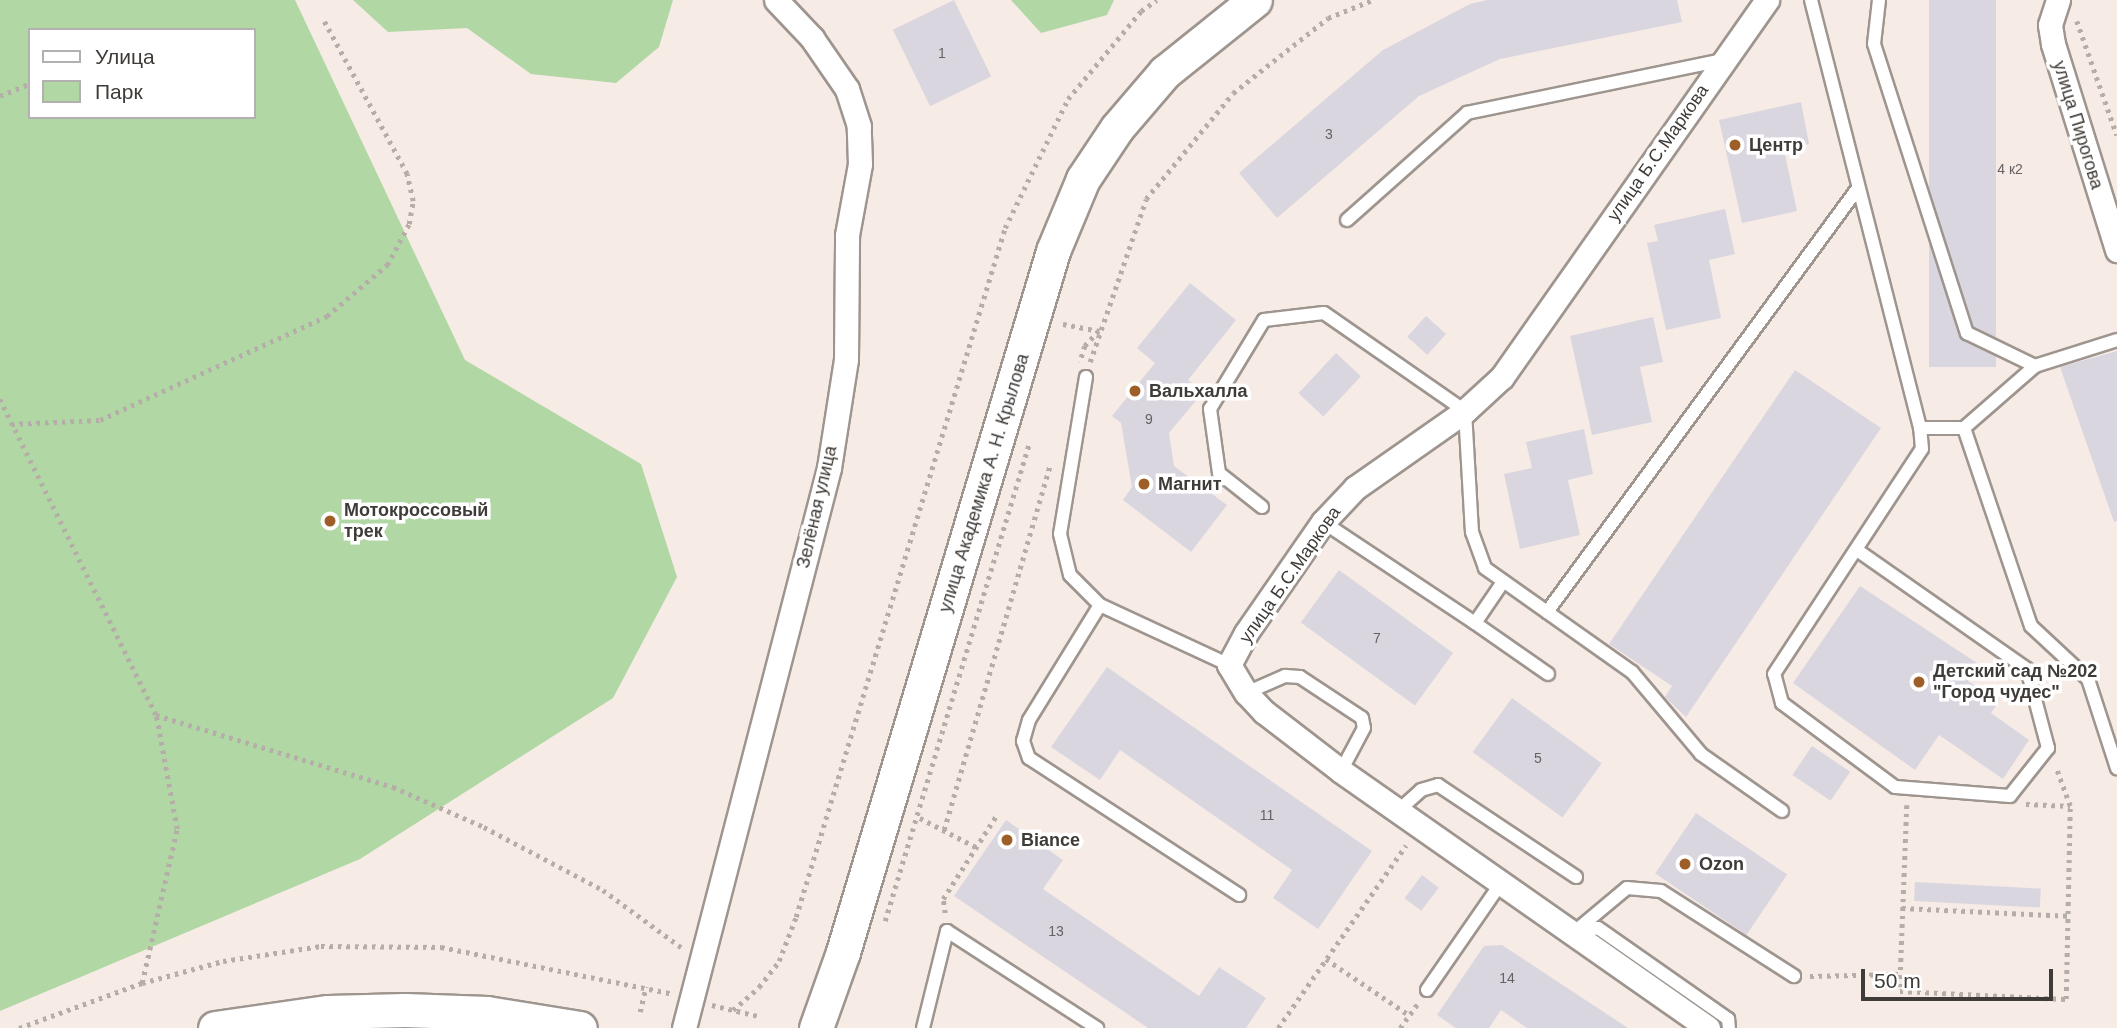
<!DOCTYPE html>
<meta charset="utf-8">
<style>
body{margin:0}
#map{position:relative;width:2117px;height:1028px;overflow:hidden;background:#f6ebe5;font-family:Helvetica,sans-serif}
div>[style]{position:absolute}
.green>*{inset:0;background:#b1d7a5}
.building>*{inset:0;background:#dad6e0;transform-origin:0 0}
.path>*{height:4.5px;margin-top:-2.25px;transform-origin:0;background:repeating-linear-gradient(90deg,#b5ada8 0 3.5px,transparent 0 8.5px)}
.roads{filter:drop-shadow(2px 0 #9e958f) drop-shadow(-2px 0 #9e958f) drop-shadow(0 2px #9e958f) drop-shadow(0 -2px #9e958f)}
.lane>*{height:12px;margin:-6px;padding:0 6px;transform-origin:6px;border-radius:6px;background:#fff}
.street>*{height:23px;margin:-11.5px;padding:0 11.5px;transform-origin:11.5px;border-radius:11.5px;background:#fff}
.secondary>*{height:33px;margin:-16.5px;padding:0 16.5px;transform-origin:16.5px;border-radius:16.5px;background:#fff}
.dots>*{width:19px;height:19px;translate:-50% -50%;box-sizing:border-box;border:4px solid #fff;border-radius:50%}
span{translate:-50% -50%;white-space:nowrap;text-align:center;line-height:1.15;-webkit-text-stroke:7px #fff;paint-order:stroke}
.number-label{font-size:14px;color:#666262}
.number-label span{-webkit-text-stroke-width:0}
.street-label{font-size:18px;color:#3f3b38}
.poi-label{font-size:18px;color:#3f3b38;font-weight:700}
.left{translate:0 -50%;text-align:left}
.legend{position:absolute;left:28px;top:28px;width:228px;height:91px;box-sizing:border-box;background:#fff;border:2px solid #b2b1af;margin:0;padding:9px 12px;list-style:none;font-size:21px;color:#3f3b38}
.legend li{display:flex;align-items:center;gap:14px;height:35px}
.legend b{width:35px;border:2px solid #b2b1af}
.scale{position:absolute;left:1861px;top:969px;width:192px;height:32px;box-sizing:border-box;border:4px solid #3f3b38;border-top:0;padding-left:9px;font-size:21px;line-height:24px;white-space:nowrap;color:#3f3b38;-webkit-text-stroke:5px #fff;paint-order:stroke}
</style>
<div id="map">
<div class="green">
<div style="clip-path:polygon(evenodd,0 0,295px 0,465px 360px,641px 464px,677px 577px,613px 698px,360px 859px,0 1011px,0 0,30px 30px,254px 30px,254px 117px,30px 117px,30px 30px)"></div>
<div style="clip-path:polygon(353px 0,673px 0,659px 47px,616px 83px,531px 74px,467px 28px,388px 32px)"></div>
<div style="clip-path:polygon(1011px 0,1114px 0,1107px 15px,1041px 33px)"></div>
</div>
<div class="building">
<div style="left:954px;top:0;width:85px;height:68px;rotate:64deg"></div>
<div style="clip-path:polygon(1487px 0,1677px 0,1682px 22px,1500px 59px,1419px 96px,1277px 218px,1239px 173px,1383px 50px,1470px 4px)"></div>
<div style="left:1929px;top:0;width:67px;height:367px"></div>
<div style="clip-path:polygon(1801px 102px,1809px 144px,1784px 150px,1797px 211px,1742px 223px,1719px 120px)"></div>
<div style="clip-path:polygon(1725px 209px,1735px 254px,1709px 260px,1721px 318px,1666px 330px,1647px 243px,1658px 241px,1654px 225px)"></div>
<div style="clip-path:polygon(1190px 283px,1236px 320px,1188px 380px,1203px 392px,1169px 433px,1174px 466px,1227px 505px,1191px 552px,1123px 500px,1132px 487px,1121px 423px,1112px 416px,1155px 363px,1137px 348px)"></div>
<div style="left:1426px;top:316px;width:27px;height:28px;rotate:42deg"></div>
<div style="clip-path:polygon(1653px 317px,1663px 362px,1640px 367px,1652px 422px,1592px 435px,1570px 336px)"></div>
<div style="clip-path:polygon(2117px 351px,2117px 521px,2114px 522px,2060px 367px)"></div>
<div style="left:1336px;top:353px;width:34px;height:55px;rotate:43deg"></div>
<div style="clip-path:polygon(1795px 370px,1881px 428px,1686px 717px,1665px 697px,1672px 686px,1609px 644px)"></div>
<div style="clip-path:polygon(1584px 429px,1593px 474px,1568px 480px,1580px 535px,1520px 549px,1504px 474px,1532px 468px,1526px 442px)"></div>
<div style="left:1339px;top:570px;width:141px;height:65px;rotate:36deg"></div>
<div style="clip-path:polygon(1860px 586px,1980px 665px,1968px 681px,1999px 701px,1991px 713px,2029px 740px,2003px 779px,1939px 735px,1915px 770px,1793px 683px)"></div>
<div style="clip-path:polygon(1107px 667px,1372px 851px,1318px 929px,1273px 898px,1292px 870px,1120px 750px,1100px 780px,1051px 747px)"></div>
<div style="left:1512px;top:698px;width:111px;height:67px;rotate:36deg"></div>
<div style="left:1812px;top:746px;width:46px;height:35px;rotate:34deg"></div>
<div style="left:1696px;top:813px;width:110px;height:73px;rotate:34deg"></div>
<div style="clip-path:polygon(1006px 820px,1063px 860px,1043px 889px,1199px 996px,1219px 967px,1266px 998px,1246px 1028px,1148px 1028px,954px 896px)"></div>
<div style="left:1422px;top:875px;width:21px;height:29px;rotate:37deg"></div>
<div style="left:1915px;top:882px;width:126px;height:19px;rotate:3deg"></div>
<div style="clip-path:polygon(1502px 945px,1628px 1028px,1527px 1028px,1501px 1010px,1489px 1028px,1456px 1028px,1437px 1015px,1484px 946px)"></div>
</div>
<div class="path">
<div style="left:2077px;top:21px;width:121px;rotate:70.7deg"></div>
<div style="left:0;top:96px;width:33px;rotate:-23deg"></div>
<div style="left:1063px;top:324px;width:37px;rotate:11deg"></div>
<div style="left:1099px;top:331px;width:21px;rotate:133deg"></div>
<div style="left:1085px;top:346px;width:17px;rotate:107deg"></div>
<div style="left:1090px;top:362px;width:172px;rotate:-71deg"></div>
<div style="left:1146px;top:199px;width:137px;rotate:-50.6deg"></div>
<div style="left:1233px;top:93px;width:121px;rotate:-38.3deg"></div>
<div style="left:1328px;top:18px;width:48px;rotate:-22.2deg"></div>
<div style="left:0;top:399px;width:352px;rotate:63.7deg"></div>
<div style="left:156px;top:715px;width:248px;rotate:16.9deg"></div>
<div style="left:393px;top:787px;width:99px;rotate:23.7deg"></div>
<div style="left:484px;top:827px;width:135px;rotate:27.9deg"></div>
<div style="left:603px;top:890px;width:97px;rotate:36.2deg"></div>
<div style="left:11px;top:424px;width:89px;rotate:-2.6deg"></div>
<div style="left:100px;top:420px;width:250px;rotate:-24.6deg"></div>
<div style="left:327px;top:316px;width:79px;rotate:-40.4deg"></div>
<div style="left:387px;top:265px;width:47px;rotate:-61.8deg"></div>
<div style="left:409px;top:224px;width:23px;rotate:-80deg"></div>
<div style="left:413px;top:201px;width:28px;rotate:-103deg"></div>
<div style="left:407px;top:174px;width:174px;rotate:-118.5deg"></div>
<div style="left:2026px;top:804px;width:44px;rotate:2.6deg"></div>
<div style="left:1907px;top:805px;width:186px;rotate:92.2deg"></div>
<div style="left:1900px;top:991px;width:166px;rotate:2.8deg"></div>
<div style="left:2066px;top:999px;width:193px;rotate:-88.8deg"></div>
<div style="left:2070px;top:806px;width:40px;rotate:-110.2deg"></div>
<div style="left:920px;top:818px;width:63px;rotate:27.4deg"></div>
<div style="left:944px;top:830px;width:381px;rotate:-73.8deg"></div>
<div style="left:1902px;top:908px;width:167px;rotate:2.7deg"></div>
<div style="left:945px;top:913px;width:14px;rotate:-98deg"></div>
<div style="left:943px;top:899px;width:98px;rotate:-57.4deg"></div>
<div style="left:885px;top:921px;width:498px;rotate:-73.2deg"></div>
<div style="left:1326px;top:959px;width:100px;rotate:34deg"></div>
<div style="left:1810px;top:976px;width:90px;rotate:-1.3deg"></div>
<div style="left:142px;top:983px;width:158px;rotate:-77.2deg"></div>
<div style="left:177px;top:829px;width:116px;rotate:-100.4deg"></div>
<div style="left:712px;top:1005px;width:47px;rotate:13.4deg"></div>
<div style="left:733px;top:1010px;width:35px;rotate:-41deg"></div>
<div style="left:759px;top:987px;width:33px;rotate:-52deg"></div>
<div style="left:779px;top:961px;width:47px;rotate:-68.9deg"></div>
<div style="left:796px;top:917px;width:720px;rotate:-73.13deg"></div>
<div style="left:1005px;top:228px;width:144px;rotate:-64deg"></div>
<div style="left:1068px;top:99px;width:114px;rotate:-50.3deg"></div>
<div style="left:1141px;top:11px;width:19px;rotate:-35deg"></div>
<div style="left:640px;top:1012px;width:26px;rotate:-77deg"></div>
<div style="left:19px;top:1028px;width:131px;rotate:-20.1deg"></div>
<div style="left:142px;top:983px;width:84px;rotate:-15.2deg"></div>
<div style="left:223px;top:961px;width:99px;rotate:-8.7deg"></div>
<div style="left:321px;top:946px;width:120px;rotate:0.5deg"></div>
<div style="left:441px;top:947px;width:234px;rotate:11.4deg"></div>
<div style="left:1278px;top:1028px;width:223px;rotate:-55deg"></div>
<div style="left:1400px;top:1028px;width:31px;rotate:-54deg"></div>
</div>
<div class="roads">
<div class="lane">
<div style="left:1811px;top:0;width:442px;rotate:75.7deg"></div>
<div style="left:1920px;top:428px;width:44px"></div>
<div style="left:1964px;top:428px;width:209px;rotate:71.3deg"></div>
<div style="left:2031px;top:626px;width:78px;rotate:42.9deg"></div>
<div style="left:2088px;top:679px;width:94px;rotate:72deg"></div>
<div style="left:1879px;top:0;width:44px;rotate:96.5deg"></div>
<div style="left:1874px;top:44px;width:304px;rotate:72.2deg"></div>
<div style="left:1967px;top:333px;width:76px;rotate:25.9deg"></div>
<div style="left:1347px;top:220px;width:161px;rotate:-41.7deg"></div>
<div style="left:1467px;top:113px;width:262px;rotate:-11.7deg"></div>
<div style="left:1086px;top:377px;width:159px;rotate:99.4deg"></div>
<div style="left:1060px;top:534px;width:42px;rotate:76.3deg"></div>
<div style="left:1070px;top:575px;width:42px;rotate:45deg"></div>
<div style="left:1100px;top:605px;width:142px;rotate:24.9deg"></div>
<div style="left:1964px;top:428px;width:94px;rotate:-41.1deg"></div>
<div style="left:2035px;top:366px;width:86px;rotate:-17.6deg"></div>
<div style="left:1262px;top:507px;width:55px;rotate:-141.7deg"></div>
<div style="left:1219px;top:473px;width:65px;rotate:-98deg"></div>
<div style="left:1210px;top:409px;width:104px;rotate:-58.8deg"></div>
<div style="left:1264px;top:320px;width:60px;rotate:-6.7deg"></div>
<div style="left:1324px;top:313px;width:172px;rotate:34.8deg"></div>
<div style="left:1465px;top:411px;width:121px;rotate:86.7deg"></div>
<div style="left:1472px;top:532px;width:38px;rotate:70deg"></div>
<div style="left:1485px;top:568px;width:180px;rotate:35.3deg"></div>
<div style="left:1632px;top:672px;width:107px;rotate:49.9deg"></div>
<div style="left:1701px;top:754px;width:99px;rotate:35.1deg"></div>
<div style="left:1323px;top:522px;width:182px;rotate:33.6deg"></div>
<div style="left:1475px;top:623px;width:50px;rotate:-55.7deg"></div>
<div style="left:1857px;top:550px;width:208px;rotate:35deg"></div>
<div style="left:2027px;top:669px;width:82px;rotate:75.1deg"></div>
<div style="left:2048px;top:748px;width:61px;rotate:128.4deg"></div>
<div style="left:2010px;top:796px;width:115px;rotate:-175.5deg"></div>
<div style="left:1895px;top:787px;width:141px;rotate:-143.4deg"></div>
<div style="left:1782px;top:703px;width:30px;rotate:-105deg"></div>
<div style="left:1774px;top:674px;width:269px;rotate:-56.7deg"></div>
<div style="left:1922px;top:449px;width:21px;rotate:-95deg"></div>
<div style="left:1100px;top:605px;width:135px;rotate:121.7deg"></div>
<div style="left:1029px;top:720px;width:22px;rotate:106deg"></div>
<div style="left:1023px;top:741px;width:18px;rotate:71deg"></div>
<div style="left:1029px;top:758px;width:251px;rotate:33.1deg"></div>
<div style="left:1547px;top:612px;width:526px;rotate:-53.74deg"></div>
<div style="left:1475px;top:623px;width:89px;rotate:34.9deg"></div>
<div style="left:1246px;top:693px;width:43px;rotate:-23.6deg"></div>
<div style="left:1285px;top:676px;width:15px;rotate:4deg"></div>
<div style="left:1300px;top:677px;width:74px;rotate:33.5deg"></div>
<div style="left:1362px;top:718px;width:10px;rotate:79deg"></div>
<div style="left:1364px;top:728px;width:49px;rotate:118.1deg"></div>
<div style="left:1398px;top:811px;width:31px;rotate:-42deg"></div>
<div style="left:1421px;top:790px;width:18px;rotate:-16deg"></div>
<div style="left:1438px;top:785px;width:166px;rotate:33.7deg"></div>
<div style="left:1577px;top:932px;width:21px;rotate:-11deg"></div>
<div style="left:1598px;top:928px;width:159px;rotate:35deg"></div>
<div style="left:1728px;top:1019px;width:9px;rotate:84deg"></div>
<div style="left:1573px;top:933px;width:70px;rotate:-39.8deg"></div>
<div style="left:1627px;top:888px;width:34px;rotate:5deg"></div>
<div style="left:1661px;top:891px;width:158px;rotate:32.6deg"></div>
<div style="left:1427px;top:990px;width:130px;rotate:-55.3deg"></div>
<div style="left:923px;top:1028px;width:100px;rotate:-76.1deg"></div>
<div style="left:947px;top:931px;width:179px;rotate:32.9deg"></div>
</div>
<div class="street">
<div style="left:2058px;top:0;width:26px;rotate:108deg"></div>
<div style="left:2050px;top:25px;width:19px;rotate:81deg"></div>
<div style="left:2053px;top:44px;width:216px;rotate:72.7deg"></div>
<div style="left:684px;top:1028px;width:578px;rotate:-75.48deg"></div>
<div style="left:829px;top:468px;width:110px;rotate:-81.1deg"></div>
<div style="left:846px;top:359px;width:124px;rotate:-89.5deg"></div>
<div style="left:847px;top:235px;width:72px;rotate:-79.6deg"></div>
<div style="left:860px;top:164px;width:38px;rotate:-92deg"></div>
<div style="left:859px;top:126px;width:39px;rotate:-108deg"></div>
<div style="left:847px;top:89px;width:62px;rotate:-124.5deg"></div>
<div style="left:812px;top:38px;width:52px;rotate:-133.5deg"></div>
<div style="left:1708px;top:1028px;width:448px;rotate:-145deg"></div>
<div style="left:1341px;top:771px;width:97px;rotate:-142.5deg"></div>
<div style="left:1264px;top:712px;width:26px;rotate:-133deg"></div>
<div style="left:1246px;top:693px;width:33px;rotate:-121deg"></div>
<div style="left:1229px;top:665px;width:36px;rotate:-62deg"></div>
<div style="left:1246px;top:633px;width:135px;rotate:-55.3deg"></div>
<div style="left:1323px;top:522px;width:47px;rotate:-46.7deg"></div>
<div style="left:1355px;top:488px;width:134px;rotate:-35deg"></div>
<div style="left:1465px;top:411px;width:50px;rotate:-42.6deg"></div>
<div style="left:1502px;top:377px;width:461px;rotate:-54.9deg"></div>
</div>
<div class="secondary">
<div style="left:215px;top:1028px;width:114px;rotate:-8.1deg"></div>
<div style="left:328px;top:1012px;width:77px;rotate:-1.5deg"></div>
<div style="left:405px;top:1010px;width:82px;rotate:2.1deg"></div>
<div style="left:487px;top:1013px;width:94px;rotate:9.2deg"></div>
<div style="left:816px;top:1028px;width:81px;rotate:-70.4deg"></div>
<div style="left:843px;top:952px;width:732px;rotate:-73.32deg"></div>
<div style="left:1053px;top:251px;width:78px;rotate:-67.4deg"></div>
<div style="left:1083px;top:179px;width:61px;rotate:-56.3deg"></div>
<div style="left:1117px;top:128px;width:74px;rotate:-49.4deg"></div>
<div style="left:1165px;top:72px;width:115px;rotate:-38.7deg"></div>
</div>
</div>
<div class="dots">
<div style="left:1735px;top:145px;background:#9e5e28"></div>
<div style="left:1135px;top:391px;background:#9e5e28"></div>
<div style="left:1144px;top:484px;background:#9e5e28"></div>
<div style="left:330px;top:521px;background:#9e5e28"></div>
<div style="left:1919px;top:682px;background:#9e5e28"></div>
<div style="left:1007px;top:840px;background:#9e5e28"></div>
<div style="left:1685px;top:864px;background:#9e5e28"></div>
</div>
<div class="number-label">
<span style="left:942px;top:53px">1</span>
<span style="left:1329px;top:134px">3</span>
<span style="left:2010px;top:169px">4 к2</span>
<span style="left:1149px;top:419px">9</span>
<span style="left:1377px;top:638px">7</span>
<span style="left:1538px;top:758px">5</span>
<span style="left:1267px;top:815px">11</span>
<span style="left:1056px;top:931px">13</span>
<span style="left:1507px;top:978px">14</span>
</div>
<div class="street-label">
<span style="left:2078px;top:125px;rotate:73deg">улица Пирогова</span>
<span style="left:1658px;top:153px;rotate:-55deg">улица Б.С.Маркова</span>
<span style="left:984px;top:483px;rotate:-73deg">улица Академика А. Н. Крылова</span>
<span style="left:817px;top:507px;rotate:-77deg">Зелёная улица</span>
<span style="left:1290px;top:575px;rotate:-55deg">улица Б.С.Маркова</span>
</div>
<div class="poi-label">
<span class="left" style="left:1749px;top:145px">Центр</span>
<span class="left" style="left:1149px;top:391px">Вальхалла</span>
<span class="left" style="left:1158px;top:484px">Магнит</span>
<span class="left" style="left:344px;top:521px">Мотокроссовый<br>трек</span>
<span class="left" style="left:1933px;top:682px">Детский сад №202<br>"Город чудес"</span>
<span class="left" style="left:1021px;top:840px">Biance</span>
<span class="left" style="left:1699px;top:864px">Ozon</span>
</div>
<ul class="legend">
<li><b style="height:9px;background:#fff"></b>Улица</li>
<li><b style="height:19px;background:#b1d7a5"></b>Парк</li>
</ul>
<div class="scale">50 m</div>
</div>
